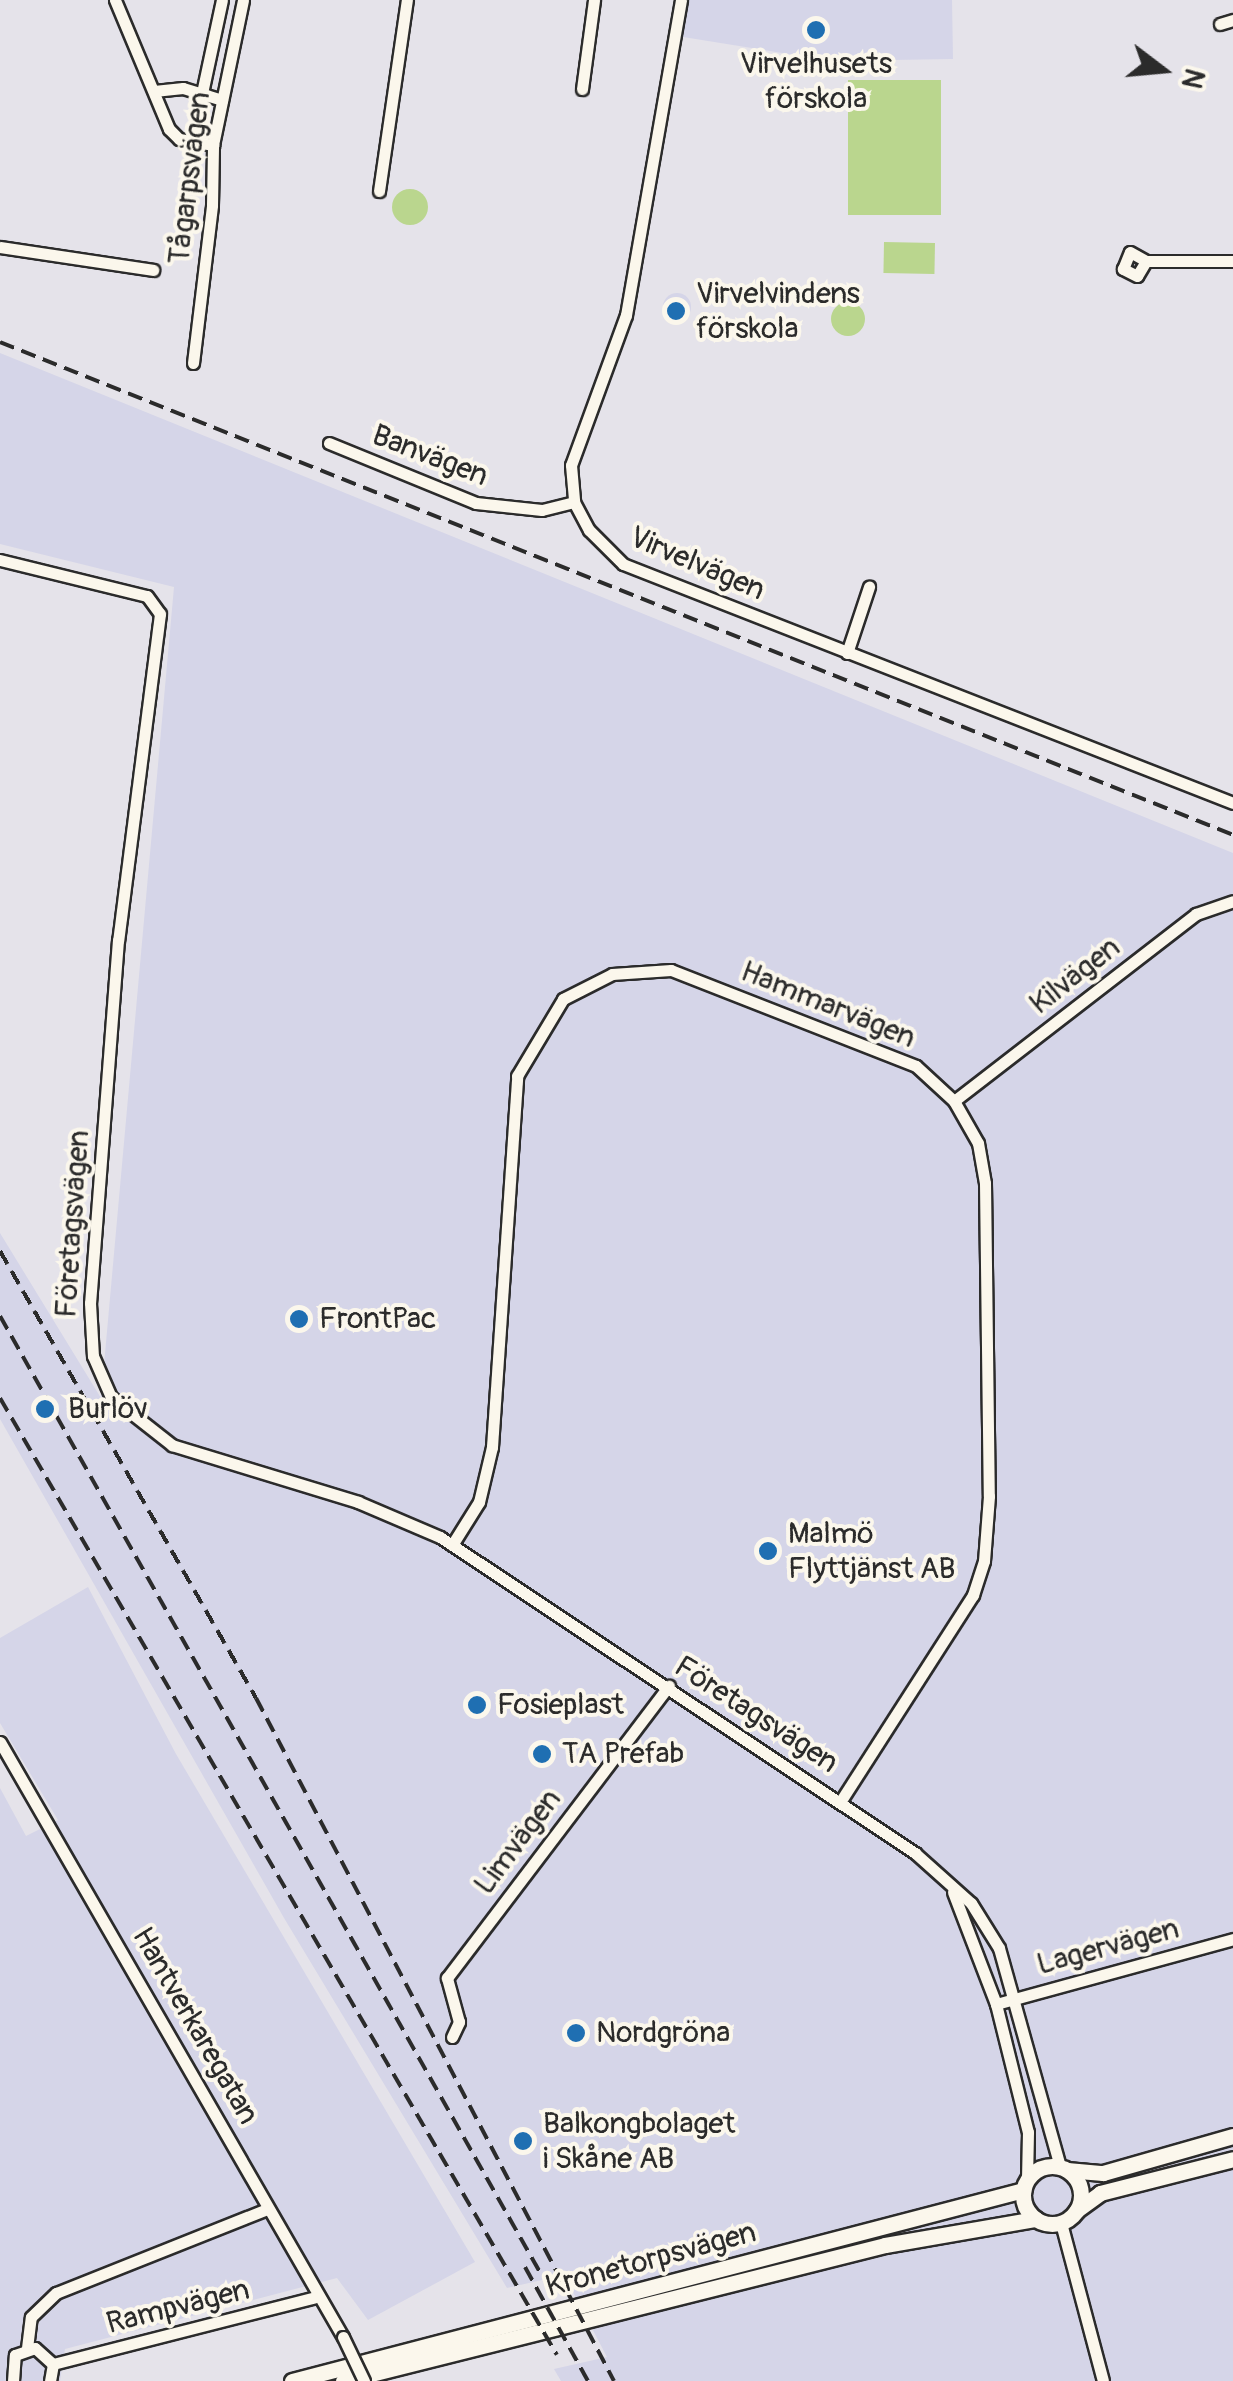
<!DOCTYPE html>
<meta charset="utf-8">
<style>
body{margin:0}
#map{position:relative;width:1233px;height:2381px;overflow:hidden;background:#e5e3ea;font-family:Pangolin,sans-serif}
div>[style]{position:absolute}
.built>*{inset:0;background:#d5d5e8}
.round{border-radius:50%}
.green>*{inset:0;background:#bad68e;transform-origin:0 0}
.roads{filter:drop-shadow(2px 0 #2b2b2b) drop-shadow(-2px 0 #2b2b2b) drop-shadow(0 2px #2b2b2b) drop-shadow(0 -2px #2b2b2b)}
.minor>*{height:11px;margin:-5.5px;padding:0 5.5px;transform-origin:5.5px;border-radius:5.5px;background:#fbf7ec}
.secondary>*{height:15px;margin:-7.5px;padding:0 7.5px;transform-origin:7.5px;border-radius:7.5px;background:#fbf7ec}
.secondary>.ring{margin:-7.5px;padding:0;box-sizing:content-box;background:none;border:15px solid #fbf7ec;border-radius:50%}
.rail>*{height:4px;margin-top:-2px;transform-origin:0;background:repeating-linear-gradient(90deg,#2b2b2b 0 15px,transparent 0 23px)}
.bridges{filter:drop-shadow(2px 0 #2b2b2b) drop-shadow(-2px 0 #2b2b2b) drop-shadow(0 2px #2b2b2b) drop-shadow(0 -2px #2b2b2b)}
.minor-bridge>*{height:11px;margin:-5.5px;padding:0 5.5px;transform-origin:5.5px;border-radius:5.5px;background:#fbf7ec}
.dots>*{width:28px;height:28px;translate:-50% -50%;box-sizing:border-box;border:5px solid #fbf7ec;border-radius:50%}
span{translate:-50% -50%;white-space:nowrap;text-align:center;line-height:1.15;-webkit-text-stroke:8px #fbf7ec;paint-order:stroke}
.poi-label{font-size:30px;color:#2b2b2b}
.left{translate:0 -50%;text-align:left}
.street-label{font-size:30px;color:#2b2b2b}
.north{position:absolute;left:1113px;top:20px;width:100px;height:100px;-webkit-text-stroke:8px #fbf7ec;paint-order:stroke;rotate:106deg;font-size:28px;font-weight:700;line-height:40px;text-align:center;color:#2b2b2b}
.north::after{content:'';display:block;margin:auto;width:35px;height:45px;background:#2b2b2b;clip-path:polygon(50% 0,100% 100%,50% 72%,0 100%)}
</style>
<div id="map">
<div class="built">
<div style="clip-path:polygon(685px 0,952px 0,953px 59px,832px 61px,677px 36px)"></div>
<div class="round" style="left:663px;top:293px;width:28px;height:28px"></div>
<div style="clip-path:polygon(0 353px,1233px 853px,1233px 2381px,561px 2381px,554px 2369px,607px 2357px,564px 2275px,507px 2288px,284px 1918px,0 1419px,0 1233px,101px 1398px,174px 587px,0 544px)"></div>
<div style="clip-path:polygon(88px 1587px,176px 1754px,475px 2262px,368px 2320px,337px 2278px,65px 2349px,60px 2381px,0 2381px,0 1788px,26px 1836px,58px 1820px,0 1723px,0 1638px)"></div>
</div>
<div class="green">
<div style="left:848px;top:80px;width:93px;height:135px"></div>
<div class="round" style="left:392px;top:189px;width:36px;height:36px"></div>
<div style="left:884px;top:242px;width:51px;height:31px;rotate:1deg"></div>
<div class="round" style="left:831px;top:302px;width:34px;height:34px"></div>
</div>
<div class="roads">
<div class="minor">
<div style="left:115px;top:0;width:140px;rotate:67.3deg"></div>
<div style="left:169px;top:129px;width:14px;rotate:45deg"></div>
<div style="left:179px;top:139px;width:35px;rotate:10deg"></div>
<div style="left:681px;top:0;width:320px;rotate:99.9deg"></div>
<div style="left:626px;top:315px;width:160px;rotate:110.1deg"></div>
<div style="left:571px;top:465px;width:37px;rotate:85deg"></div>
<div style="left:574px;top:502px;width:32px;rotate:62deg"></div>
<div style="left:589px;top:530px;width:48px;rotate:45deg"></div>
<div style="left:623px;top:564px;width:655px;rotate:21.4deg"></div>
<div style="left:1220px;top:24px;width:14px;rotate:-17deg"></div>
<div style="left:582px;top:89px;width:90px;rotate:-82.3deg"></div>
<div style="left:154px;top:91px;width:29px;rotate:-6deg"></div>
<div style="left:183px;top:88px;width:41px;rotate:17.1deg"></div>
<div style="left:202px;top:93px;width:95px;rotate:-77.9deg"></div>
<div style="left:379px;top:191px;width:193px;rotate:-81.7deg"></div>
<div style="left:0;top:247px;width:155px;rotate:8.5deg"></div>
<div style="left:1146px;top:261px;width:17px;rotate:121deg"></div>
<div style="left:1137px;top:276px;width:16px;rotate:-153deg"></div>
<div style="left:1123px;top:269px;width:18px;rotate:-68deg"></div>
<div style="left:1130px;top:252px;width:18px;rotate:29deg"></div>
<div style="left:1146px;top:261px;width:87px"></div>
<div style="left:193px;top:363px;width:159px;rotate:-83.1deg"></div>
<div style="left:212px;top:205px;width:60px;rotate:-89deg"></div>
<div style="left:213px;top:145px;width:148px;rotate:-78.3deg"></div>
<div style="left:329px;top:443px;width:159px;rotate:22.2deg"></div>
<div style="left:476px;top:503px;width:66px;rotate:6.1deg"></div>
<div style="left:542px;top:510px;width:33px;rotate:-14deg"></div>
<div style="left:0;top:560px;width:151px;rotate:13.8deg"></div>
<div style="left:147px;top:596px;width:22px;rotate:54deg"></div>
<div style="left:160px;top:614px;width:329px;rotate:97.3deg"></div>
<div style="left:118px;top:940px;width:364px;rotate:94.4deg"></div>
<div style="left:90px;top:1303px;width:53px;rotate:86.8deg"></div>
<div style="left:93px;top:1356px;width:45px;rotate:66.3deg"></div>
<div style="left:111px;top:1397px;width:78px;rotate:38.2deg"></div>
<div style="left:172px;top:1445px;width:195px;rotate:17deg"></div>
<div style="left:358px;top:1502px;width:89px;rotate:23.1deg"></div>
<div style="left:440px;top:1537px;width:571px;rotate:33.63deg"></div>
<div style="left:915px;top:1853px;width:75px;rotate:41.8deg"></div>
<div style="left:971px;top:1903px;width:53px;rotate:58.1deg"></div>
<div style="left:999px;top:1948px;width:227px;rotate:74.4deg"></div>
<div style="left:847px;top:653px;width:70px;rotate:-71.6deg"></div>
<div style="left:954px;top:1101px;width:306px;rotate:-37.7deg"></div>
<div style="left:1196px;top:914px;width:39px;rotate:-19deg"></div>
<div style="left:452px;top:1545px;width:51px;rotate:-57.9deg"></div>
<div style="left:479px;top:1502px;width:57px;rotate:-76.7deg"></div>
<div style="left:492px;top:1447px;width:372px;rotate:-86.1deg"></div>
<div style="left:517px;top:1076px;width:90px;rotate:-59.1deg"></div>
<div style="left:563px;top:999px;width:55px;rotate:-27deg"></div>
<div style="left:612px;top:974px;width:59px;rotate:-3.9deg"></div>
<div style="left:671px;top:970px;width:263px;rotate:21.4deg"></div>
<div style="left:916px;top:1066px;width:52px;rotate:42.6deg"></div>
<div style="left:954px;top:1101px;width:48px;rotate:60.3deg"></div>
<div style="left:978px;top:1143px;width:41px;rotate:80.1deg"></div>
<div style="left:985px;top:1183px;width:313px;rotate:89.3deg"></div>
<div style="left:989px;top:1496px;width:65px;rotate:94.4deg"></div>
<div style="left:984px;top:1561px;width:36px;rotate:108deg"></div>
<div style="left:973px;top:1595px;width:245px;rotate:122.7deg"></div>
<div style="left:0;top:1742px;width:687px;rotate:60.04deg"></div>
<div style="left:953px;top:1892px;width:120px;rotate:69deg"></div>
<div style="left:996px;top:2004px;width:132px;rotate:76deg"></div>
<div style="left:1028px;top:2132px;width:48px;rotate:91.2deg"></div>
<div style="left:996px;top:2004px;width:246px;rotate:-15.3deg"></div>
<div style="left:452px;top:2037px;width:17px;rotate:-65deg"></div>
<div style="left:459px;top:2022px;width:46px;rotate:-105.3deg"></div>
<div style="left:447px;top:1978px;width:367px;rotate:-52.8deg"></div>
<div style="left:1061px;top:2223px;width:163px;rotate:75.1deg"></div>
<div style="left:27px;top:2348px;width:31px;rotate:-83deg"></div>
<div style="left:31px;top:2317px;width:35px;rotate:-44deg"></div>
<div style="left:56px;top:2293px;width:227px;rotate:-21.7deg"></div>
<div style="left:53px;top:2364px;width:270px;rotate:-14.3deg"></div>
<div style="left:13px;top:2381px;width:26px;rotate:-86deg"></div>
<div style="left:15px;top:2355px;width:21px;rotate:-19deg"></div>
<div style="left:35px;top:2348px;width:24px;rotate:42deg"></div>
<div style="left:53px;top:2364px;width:17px;rotate:100deg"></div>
</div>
<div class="secondary">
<div class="ring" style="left:1023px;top:2166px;width:43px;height:43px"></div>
<div style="left:1067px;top:2170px;width:36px;rotate:5deg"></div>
<div style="left:1103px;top:2173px;width:135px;rotate:-15.9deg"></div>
<div style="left:1077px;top:2210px;width:29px;rotate:-36deg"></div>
<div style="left:1100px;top:2193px;width:137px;rotate:-14.3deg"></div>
<div style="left:292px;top:2381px;width:756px;rotate:-14.64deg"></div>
<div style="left:343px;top:2381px;width:559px;rotate:-14.09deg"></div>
<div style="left:885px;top:2245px;width:153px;rotate:-9.8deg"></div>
</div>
</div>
<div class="rail">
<div style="left:0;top:342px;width:1328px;rotate:21.79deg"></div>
<div style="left:0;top:1251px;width:515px;rotate:60.2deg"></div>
<div style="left:256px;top:1698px;width:771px;rotate:62.34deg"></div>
<div style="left:0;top:1316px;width:1102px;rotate:60.55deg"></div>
<div style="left:0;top:1398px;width:1107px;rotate:59.8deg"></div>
<div style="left:525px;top:2267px;width:130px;rotate:61.1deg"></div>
</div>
<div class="bridges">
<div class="minor-bridge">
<div style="left:343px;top:2337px;width:49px;rotate:64.5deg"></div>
</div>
</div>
<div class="dots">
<div style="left:816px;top:30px;background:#1f6fb2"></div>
<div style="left:676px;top:311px;background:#1f6fb2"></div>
<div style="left:299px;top:1319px;background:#1f6fb2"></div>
<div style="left:45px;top:1409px;background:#1f6fb2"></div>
<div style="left:768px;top:1551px;background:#1f6fb2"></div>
<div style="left:477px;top:1705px;background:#1f6fb2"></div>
<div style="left:542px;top:1754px;background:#1f6fb2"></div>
<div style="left:576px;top:2033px;background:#1f6fb2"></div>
<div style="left:523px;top:2141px;background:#1f6fb2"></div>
</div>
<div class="poi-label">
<span style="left:816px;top:81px">Virvelhusets<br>förskola</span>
<span class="left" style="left:696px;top:311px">Virvelvindens<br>förskola</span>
<span class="left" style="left:319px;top:1319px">FrontPac</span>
<span class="left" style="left:68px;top:1409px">Burlöv</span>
<span class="left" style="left:788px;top:1551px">Malmö<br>Flyttjänst AB</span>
<span class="left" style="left:497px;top:1705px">Fosieplast</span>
<span class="left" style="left:562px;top:1754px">TA Prefab</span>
<span class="left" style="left:596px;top:2033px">Nordgröna</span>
<span class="left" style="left:543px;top:2141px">Balkongbolaget<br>i Skåne AB</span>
</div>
<div class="street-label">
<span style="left:190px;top:178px;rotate:-83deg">Tågarpsvägen</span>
<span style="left:430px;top:456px;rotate:21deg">Banvägen</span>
<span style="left:697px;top:564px;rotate:23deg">Virvelvägen</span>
<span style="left:1075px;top:976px;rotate:-38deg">Kilvägen</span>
<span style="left:828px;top:1005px;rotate:22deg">Hammarvägen</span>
<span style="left:73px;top:1224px;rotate:-86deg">Företagsvägen</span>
<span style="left:756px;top:1715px;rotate:33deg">Företagsvägen</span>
<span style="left:518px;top:1842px;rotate:-53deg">Limvägen</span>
<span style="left:1108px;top:1947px;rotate:-15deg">Lagervägen</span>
<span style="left:195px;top:2026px;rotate:60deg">Hantverkaregatan</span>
<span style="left:651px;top:2260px;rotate:-15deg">Kronetorpsvägen</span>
<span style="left:178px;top:2307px;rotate:-14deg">Rampvägen</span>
</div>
<div class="north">N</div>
</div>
